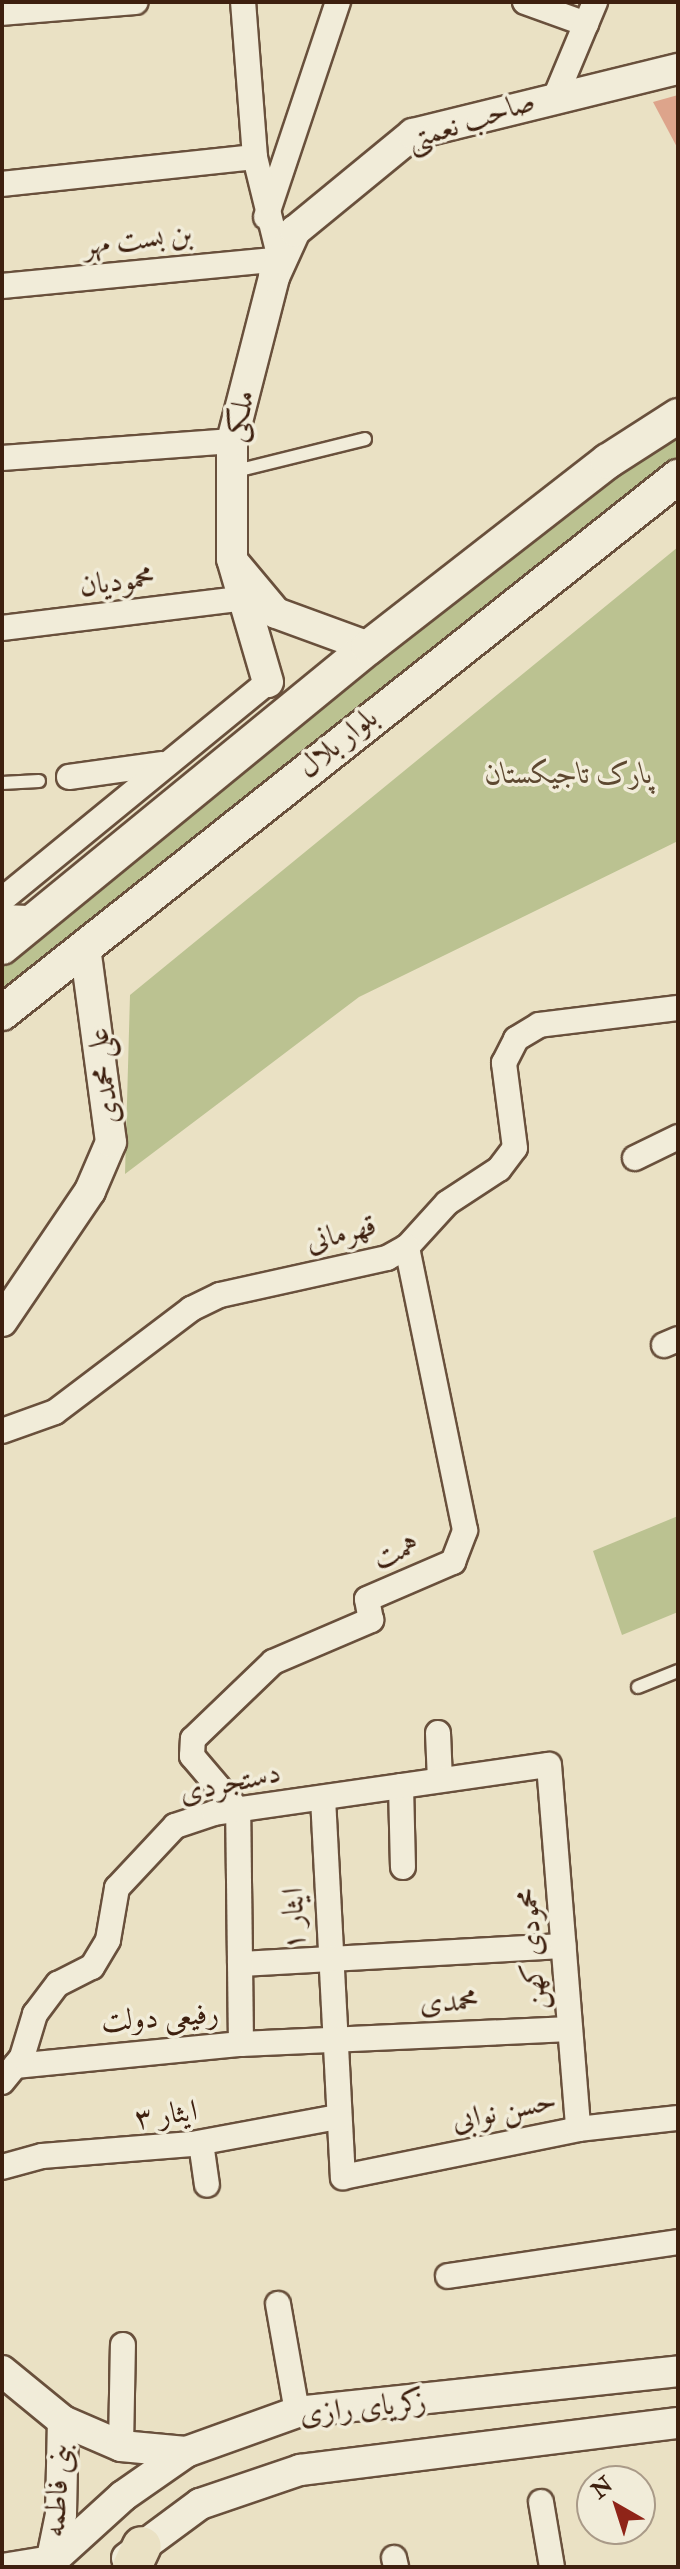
<!DOCTYPE html>
<meta charset="utf-8">
<style>
body{margin:0}
#map{position:relative;width:680px;height:2569px;overflow:hidden;background:#eae1c4;font-family:"IM FELL Double Pica",Amiri,serif}
div>[style]{position:absolute}
.green>*{inset:0;background:#bbc291}
.building>*{inset:0;background:#dda48b}
.roads{filter:drop-shadow(2px 0 #69503c) drop-shadow(-2px 0 #69503c) drop-shadow(0 2px #69503c) drop-shadow(0 -2px #69503c)}
.service>*{height:12px;margin:-6px;padding:0 6px;transform-origin:6px;border-radius:6px;background:#f1ecd9}
.minor>*{height:24px;margin:-12px;padding:0 12px;transform-origin:12px;border-radius:12px;background:#f1ecd9}
.tertiary>*{height:30px;margin:-15px;padding:0 15px;transform-origin:15px;border-radius:15px;background:#f1ecd9}
.secondary>*{height:34px;margin:-17px;padding:0 17px;transform-origin:17px;border-radius:17px;background:#f1ecd9}
.primary>*{height:38px;margin:-19px;padding:0 19px;transform-origin:19px;border-radius:19px;background:#eae1c4}
span{translate:-50% -50%;white-space:nowrap;text-align:center;line-height:1.15;-webkit-text-stroke:7px #f1ecd9;paint-order:stroke}
.street-label{font-size:30px;color:#3e200f}
.park-label{font-size:30px;color:#5d4830;font-style:italic}
.frame{position:absolute;inset:0;border:4px solid #3e200f;pointer-events:none}
.north{position:absolute;left:576px;top:2465px;width:80px;height:80px;box-sizing:border-box;background:#f1ecd9;border:2px solid #a99a88;border-radius:50%;rotate:321deg;font-size:22px;font-weight:700;line-height:32px;text-align:center;color:#3e200f}
.north::after{content:'';display:block;margin:auto;width:28px;height:36px;background:#8f2418;clip-path:polygon(50% 0,100% 100%,50% 72%,0 100%)}
</style>
<div id="map">
<div class="green">
<div style="clip-path:polygon(678px 430px,678px 466px,2px 1002px,2px 962px,490px 567px)"></div>
<div style="clip-path:polygon(678px 547px,678px 841px,359px 997px,125px 1174px,130px 995px)"></div>
<div style="clip-path:polygon(678px 1516px,678px 1612px,622px 1635px,593px 1551px)"></div>
</div>
<div class="building">
<div style="clip-path:polygon(678px 95px,678px 149px,653px 102px)"></div>
</div>
<div class="roads">
<div class="service">
<div style="left:232px;top:472px;width:137px;rotate:-13.9deg"></div>
<div style="left:2px;top:783px;width:37px;rotate:-3deg"></div>
<div style="left:638px;top:1687px;width:43px;rotate:-21.8deg"></div>
</div>
<div class="minor">
<div style="left:525px;top:2px;width:65px;rotate:19.8deg"></div>
<div style="left:2px;top:13px;width:134px;rotate:-4.7deg"></div>
<div style="left:557px;top:93px;width:99px;rotate:-67.3deg"></div>
<div style="left:2px;top:184px;width:254px;rotate:-6.1deg"></div>
<div style="left:266px;top:217px;width:227px;rotate:-71.5deg"></div>
<div style="left:2px;top:286px;width:279px;rotate:-5.5deg"></div>
<div style="left:280px;top:259px;width:105px;rotate:-103.8deg"></div>
<div style="left:255px;top:157px;width:155px;rotate:-94.4deg"></div>
<div style="left:2px;top:458px;width:231px;rotate:-4.2deg"></div>
<div style="left:2px;top:628px;width:239px;rotate:-7deg"></div>
<div style="left:69px;top:777px;width:93px;rotate:-8deg"></div>
<div style="left:4px;top:898px;width:341px;rotate:-39.3deg"></div>
<div style="left:635px;top:1158px;width:48px;rotate:-26deg"></div>
<div style="left:664px;top:1345px;width:15px;rotate:-23deg"></div>
<div style="left:2px;top:1431px;width:56px;rotate:-19.7deg"></div>
<div style="left:55px;top:1412px;width:171px;rotate:-37.1deg"></div>
<div style="left:191px;top:1309px;width:32px;rotate:-26deg"></div>
<div style="left:220px;top:1295px;width:171px;rotate:-12.5deg"></div>
<div style="left:387px;top:1258px;width:23px;rotate:-29deg"></div>
<div style="left:407px;top:1247px;width:59px;rotate:-47.7deg"></div>
<div style="left:447px;top:1203px;width:62px;rotate:-33.2deg"></div>
<div style="left:499px;top:1169px;width:26px;rotate:-53deg"></div>
<div style="left:515px;top:1148px;width:86px;rotate:-97.4deg"></div>
<div style="left:504px;top:1063px;width:27px;rotate:-63deg"></div>
<div style="left:516px;top:1039px;width:27px;rotate:-31deg"></div>
<div style="left:539px;top:1025px;width:140px;rotate:-7deg"></div>
<div style="left:438px;top:1733px;width:47px;rotate:87.6deg"></div>
<div style="left:401px;top:1786px;width:81px;rotate:88.6deg"></div>
<div style="left:323px;top:1798px;width:380px;rotate:87deg"></div>
<div style="left:343px;top:2177px;width:240px;rotate:-11.5deg"></div>
<div style="left:578px;top:2129px;width:101px;rotate:-6.3deg"></div>
<div style="left:240px;top:1964px;width:324px;rotate:-3.2deg"></div>
<div style="left:241px;top:2044px;width:234px;rotate:-90.7deg"></div>
<div style="left:238px;top:1810px;width:71px;rotate:-130.4deg"></div>
<div style="left:192px;top:1756px;width:17px;rotate:-87deg"></div>
<div style="left:193px;top:1739px;width:111px;rotate:-43.9deg"></div>
<div style="left:273px;top:1662px;width:107px;rotate:-23.2deg"></div>
<div style="left:371px;top:1620px;width:21px;rotate:-101deg"></div>
<div style="left:367px;top:1599px;width:94px;rotate:-23.3deg"></div>
<div style="left:453px;top:1562px;width:34px;rotate:-69deg"></div>
<div style="left:465px;top:1530px;width:289px;rotate:-101.6deg"></div>
<div style="left:15px;top:2066px;width:227px;rotate:-5.6deg"></div>
<div style="left:241px;top:2044px;width:329px;rotate:-2.6deg"></div>
<div style="left:2px;top:2082px;width:32px;rotate:-51deg"></div>
<div style="left:22px;top:2057px;width:45px;rotate:-73.2deg"></div>
<div style="left:35px;top:2014px;width:38px;rotate:-53deg"></div>
<div style="left:58px;top:1984px;width:38px;rotate:-27deg"></div>
<div style="left:92px;top:1967px;width:31px;rotate:-59deg"></div>
<div style="left:108px;top:1940px;width:53px;rotate:-80.2deg"></div>
<div style="left:117px;top:1888px;width:85px;rotate:-46.9deg"></div>
<div style="left:175px;top:1826px;width:41px;rotate:-18.4deg"></div>
<div style="left:214px;top:1813px;width:338px;rotate:-8.2deg"></div>
<div style="left:549px;top:1765px;width:365px;rotate:85.4deg"></div>
<div style="left:201px;top:2143px;width:42px;rotate:81.9deg"></div>
<div style="left:2px;top:2167px;width:41px;rotate:-15.4deg"></div>
<div style="left:42px;top:2156px;width:150px;rotate:-4.6deg"></div>
<div style="left:192px;top:2144px;width:148px;rotate:-10.5deg"></div>
<div style="left:448px;top:2276px;width:232px;rotate:-8.4deg"></div>
<div style="left:278px;top:2304px;width:110px;rotate:80deg"></div>
<div style="left:121px;top:2446px;width:101px;rotate:-88.9deg"></div>
<div style="left:541px;top:2502px;width:66px;rotate:80.4deg"></div>
<div style="left:394px;top:2558px;width:9px;rotate:77deg"></div>
<div style="left:2px;top:2566px;width:51px;rotate:-9.1deg"></div>
</div>
<div class="tertiary">
<div style="left:234px;top:563px;width:65px;rotate:50deg"></div>
<div style="left:276px;top:613px;width:99px;rotate:20.1deg"></div>
<div style="left:268px;top:682px;width:128px;rotate:-106.3deg"></div>
<div style="left:232px;top:559px;width:118px;rotate:-90deg"></div>
<div style="left:232px;top:441px;width:169px;rotate:-75.6deg"></div>
<div style="left:274px;top:277px;width:51px;rotate:-65.5deg"></div>
<div style="left:295px;top:231px;width:153px;rotate:-39.4deg"></div>
<div style="left:413px;top:134px;width:273px;rotate:-13.8deg"></div>
<div style="left:2px;top:920px;width:33px;rotate:2deg"></div>
<div style="left:2px;top:1321px;width:157px;rotate:-55.9deg"></div>
<div style="left:90px;top:1191px;width:53px;rotate:-66.8deg"></div>
<div style="left:111px;top:1142px;width:198px;rotate:-97.6deg"></div>
<div style="left:2px;top:2371px;width:79px;rotate:39.3deg"></div>
<div style="left:63px;top:2421px;width:63px;rotate:23.3deg"></div>
<div style="left:121px;top:2446px;width:65px;rotate:5.3deg"></div>
<div style="left:52px;top:2558px;width:45px;rotate:-78.4deg"></div>
<div style="left:61px;top:2514px;width:93px;rotate:-88.8deg"></div>
<div style="left:127px;top:2558px;width:91px;rotate:-36.5deg"></div>
<div style="left:200px;top:2504px;width:106px;rotate:-18.8deg"></div>
<div style="left:300px;top:2470px;width:381px;rotate:-7.1deg"></div>
<div style="left:45px;top:2567px;width:105px;rotate:-42.3deg"></div>
<div style="left:123px;top:2496px;width:77px;rotate:-34.9deg"></div>
<div style="left:186px;top:2452px;width:118px;rotate:-19.8deg"></div>
<div style="left:297px;top:2412px;width:383px;rotate:-6.1deg"></div>
</div>
<div class="secondary">
<div style="left:2px;top:947px;width:474px;rotate:-39.3deg"></div>
<div style="left:369px;top:647px;width:303px;rotate:-37.9deg"></div>
<div style="left:608px;top:461px;width:83px;rotate:-32.7deg"></div>
<div style="left:2px;top:1013px;width:863px;rotate:-38.41deg"></div>
</div>
<div class="primary">
<div style="left:132px;top:2567px;width:23px;rotate:-65deg"></div>
</div>
</div>
<div class="street-label">
<span style="left:471px;top:121px;rotate:-18deg">صاحب نعمتی</span>
<span style="left:138px;top:240px;rotate:-6deg">بن بست مهر</span>
<span style="left:240px;top:416px;rotate:-78deg">ملکی</span>
<span style="left:117px;top:582px;rotate:-7deg">محمودیان</span>
<span style="left:338px;top:743px;rotate:-39deg">بلوار بلال</span>
<span style="left:104px;top:1076px;rotate:-97deg">علی محمدی</span>
<span style="left:341px;top:1234px;rotate:-15deg">قهرمانی</span>
<span style="left:396px;top:1552px;rotate:-23deg">همت</span>
<span style="left:230px;top:1783px;rotate:-12deg">دستجردی</span>
<span style="left:294px;top:1919px;rotate:-91deg">۱ ایثار</span>
<span style="left:532px;top:1949px;rotate:-94deg">محمودی کهن</span>
<span style="left:449px;top:2002px;rotate:-2deg">محمدی</span>
<span style="left:160px;top:2018px;rotate:-4deg">رفیعی دولت</span>
<span style="left:504px;top:2111px;rotate:-12deg">حسن نوابی</span>
<span style="left:166px;top:2115px;rotate:-8deg">ایثار ۳</span>
<span style="left:363px;top:2408px;rotate:-6deg">زکریای رازی</span>
<span style="left:58px;top:2490px;rotate:-86deg">بنی فاطمه</span>
</div>
<div class="park-label">
<span style="left:569px;top:774px">پارک تاجیکستان</span>
</div>
<div class="frame"></div>
<div class="north">N</div>
</div>
